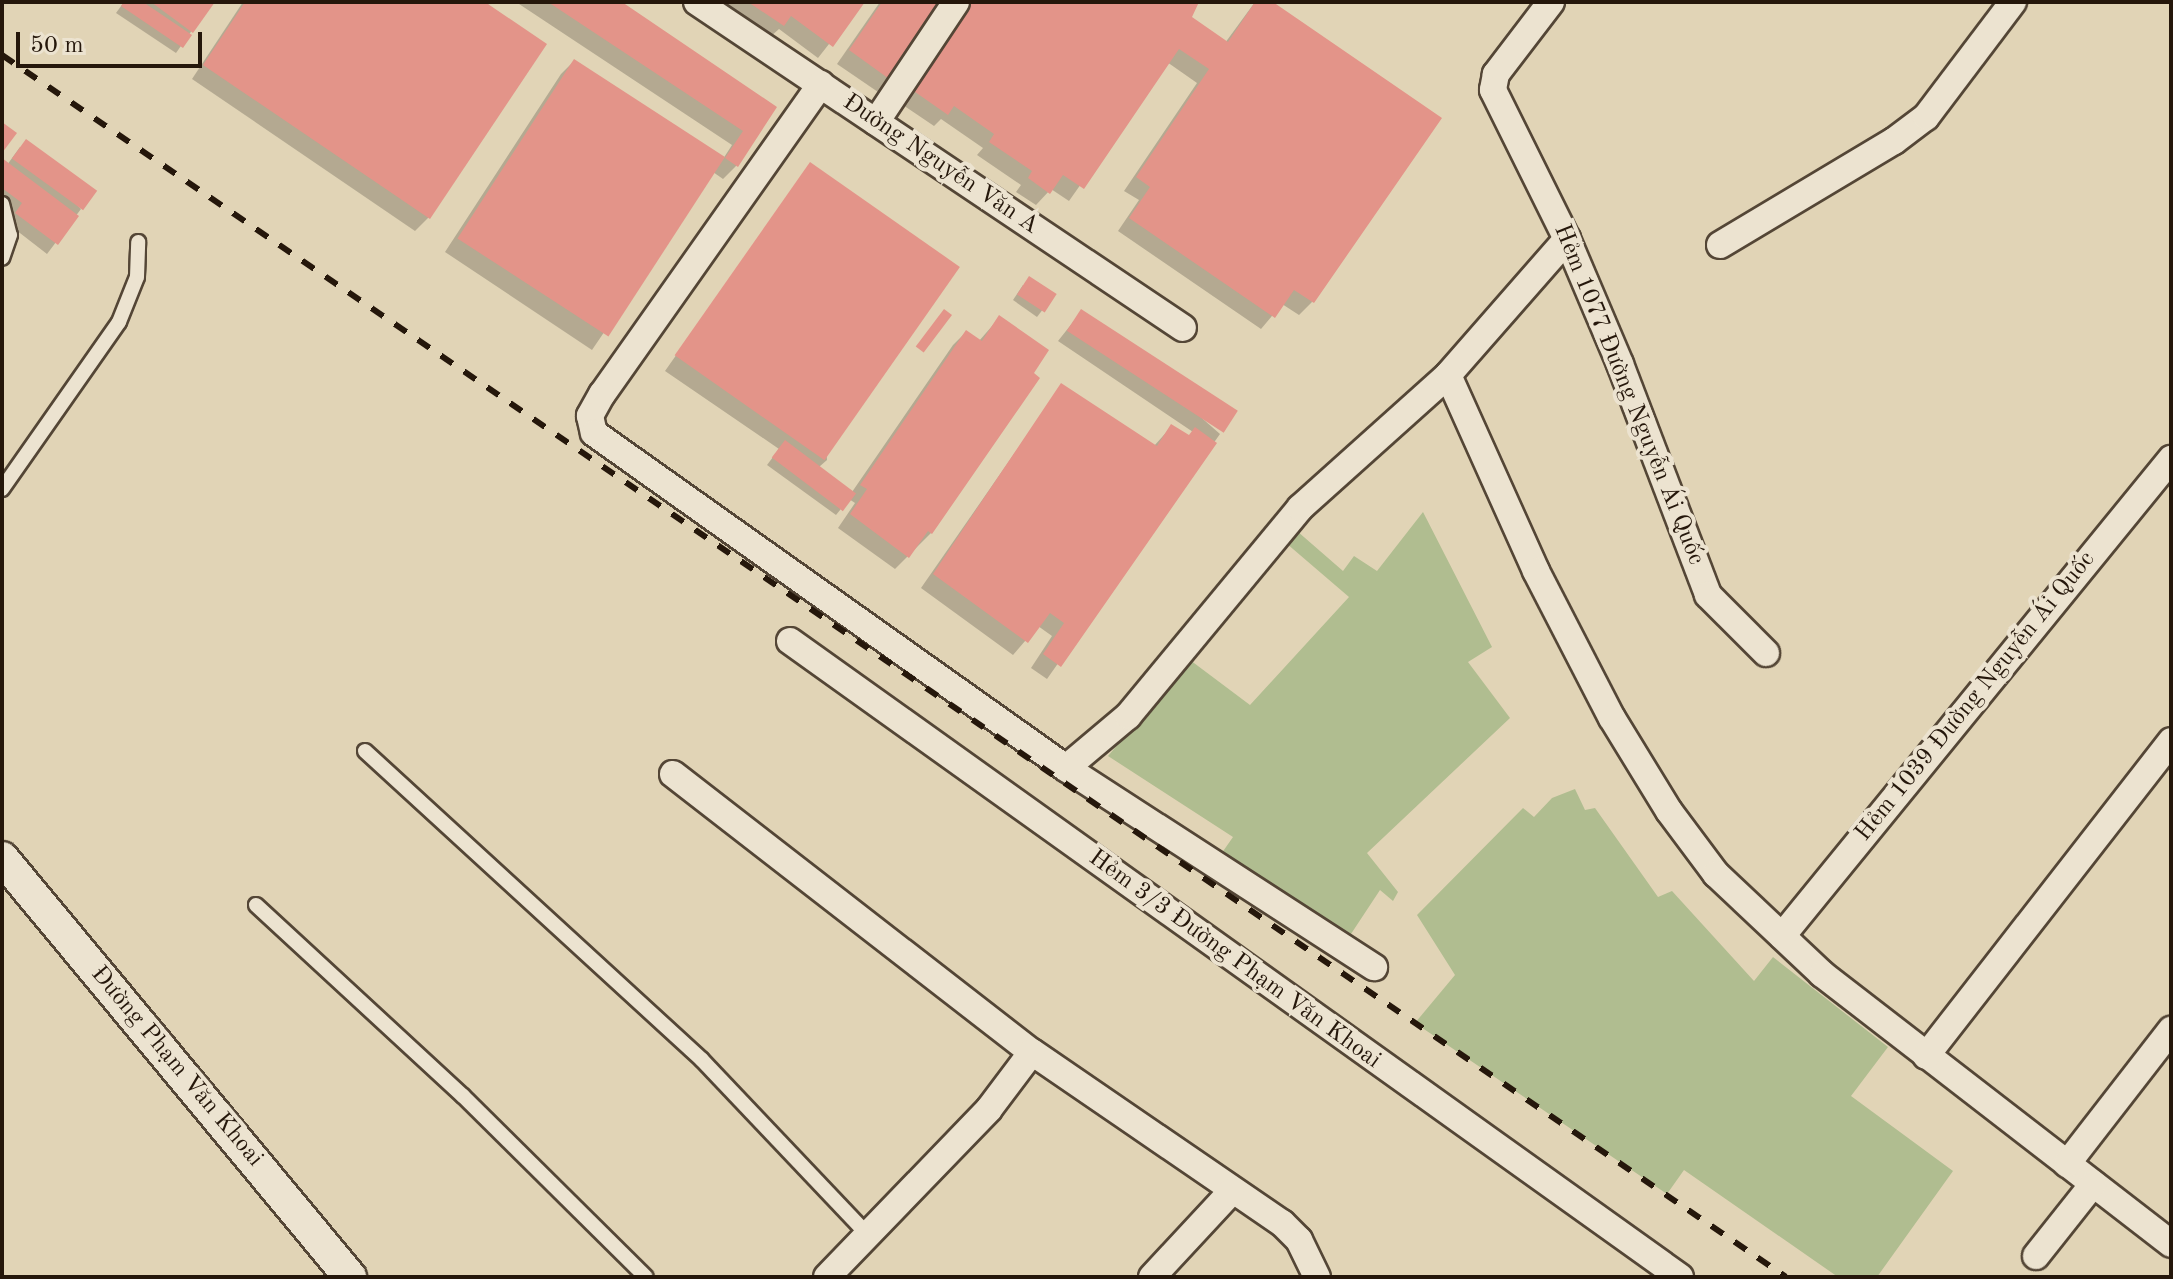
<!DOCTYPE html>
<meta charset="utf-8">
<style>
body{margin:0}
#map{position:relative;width:2173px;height:1279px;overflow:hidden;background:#e1d4b6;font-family:"Old Standard TT",serif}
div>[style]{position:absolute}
.green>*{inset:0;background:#b0bd90}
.shadow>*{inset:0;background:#0003}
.building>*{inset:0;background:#e39489;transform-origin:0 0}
.roads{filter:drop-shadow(2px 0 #544636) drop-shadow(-2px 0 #544636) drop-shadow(0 2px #544636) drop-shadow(0 -2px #544636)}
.service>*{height:14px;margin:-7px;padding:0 7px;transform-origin:7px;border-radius:7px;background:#ece3d0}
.minor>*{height:26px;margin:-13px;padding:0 13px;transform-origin:13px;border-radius:13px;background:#ece3d0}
.tertiary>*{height:32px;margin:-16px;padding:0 16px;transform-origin:16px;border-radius:16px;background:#ece3d0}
.rail>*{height:6px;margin-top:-3px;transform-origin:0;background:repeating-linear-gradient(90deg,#25170b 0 14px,transparent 0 28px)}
span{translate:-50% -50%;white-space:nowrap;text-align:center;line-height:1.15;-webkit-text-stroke:8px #ece3d0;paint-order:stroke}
.street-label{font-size:24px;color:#25170b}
.frame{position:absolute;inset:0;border:4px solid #25170b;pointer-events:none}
.scale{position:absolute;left:16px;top:32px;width:186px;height:36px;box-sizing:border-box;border:4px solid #25170b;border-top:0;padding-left:10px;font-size:24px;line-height:28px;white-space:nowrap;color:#25170b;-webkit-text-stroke:6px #ece3d0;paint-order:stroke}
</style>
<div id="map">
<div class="green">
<div style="clip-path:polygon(1423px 512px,1492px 647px,1468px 662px,1510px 718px,1367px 853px,1398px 892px,1393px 901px,1380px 890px,1347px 940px,1219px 857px,1233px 837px,1108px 756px,1190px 660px,1250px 705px,1349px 597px,1286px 543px,1297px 531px,1343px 571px,1354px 556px,1377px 571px)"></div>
<div style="clip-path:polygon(1575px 789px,1585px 810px,1595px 808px,1658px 897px,1672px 891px,1754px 981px,1773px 957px,1888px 1047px,1851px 1096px,1953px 1171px,1877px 1277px,1838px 1277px,1684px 1170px,1667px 1194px,1415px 1023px,1455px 975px,1417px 915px,1523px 808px,1534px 817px,1552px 798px)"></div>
</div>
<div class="shadow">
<div style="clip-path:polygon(124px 2px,212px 2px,176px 53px,116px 13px)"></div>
<div style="clip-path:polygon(243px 2px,489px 2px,428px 218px,415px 231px,192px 79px)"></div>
<div style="clip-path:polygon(516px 2px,618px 2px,774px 108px,736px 166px,723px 179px,713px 172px,592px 350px,445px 252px,561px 74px,574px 61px,723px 159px,732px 145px)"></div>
<div style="clip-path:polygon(716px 2px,862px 2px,818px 58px,779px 29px,769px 38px)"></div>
<div style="clip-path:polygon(880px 2px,942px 2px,878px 92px,837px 64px)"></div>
<div style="clip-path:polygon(961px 2px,1196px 2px,1189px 18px,1225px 43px,1255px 2px,1269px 2px,1312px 302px,1299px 315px,1282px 304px,1261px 329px,1118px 231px,1139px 200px,1124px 191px,1197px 83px,1167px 62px,1069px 201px,1051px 189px,1036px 205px,1016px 192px,1021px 185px,977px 155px,983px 148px,941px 119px,934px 126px,897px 101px)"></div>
<div style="clip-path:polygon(20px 147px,81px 209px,47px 254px,7px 223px,14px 213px,2px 204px,2px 161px,7px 165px)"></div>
<div style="clip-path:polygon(810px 165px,827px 460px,819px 467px,852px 492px,953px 345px,966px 332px,979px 341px,999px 318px,931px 533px,895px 569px,838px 528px,855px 503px,849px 499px,836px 515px,767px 465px,779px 449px,665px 371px)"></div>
<div style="clip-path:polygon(1023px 285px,1054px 295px,1037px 317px,1013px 300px)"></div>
<div style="clip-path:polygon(1081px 312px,1220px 434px,1047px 679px,1031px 668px,1052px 636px,1038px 626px,1013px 655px,921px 588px,1062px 385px,1154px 446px,1171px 427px,1188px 437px,1193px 432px,1058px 341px)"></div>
</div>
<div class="building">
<div style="clip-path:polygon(124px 2px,143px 2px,192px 35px,183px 48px,121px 6px)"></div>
<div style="clip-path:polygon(151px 2px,215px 2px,193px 33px)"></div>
<div style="clip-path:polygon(245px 2px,485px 2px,547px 44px,430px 219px,203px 65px)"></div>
<div style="clip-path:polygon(548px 2px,622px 2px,777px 107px,738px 167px,725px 158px,743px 131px)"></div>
<div style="clip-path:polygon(748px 2px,865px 2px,833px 47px,791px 16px,784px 26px)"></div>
<div style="clip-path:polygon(882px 2px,945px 2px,892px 81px,849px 50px)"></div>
<div style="clip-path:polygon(965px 2px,1199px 2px,1192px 17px,1228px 42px,1255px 2px,1273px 2px,1442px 118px,1314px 303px,1294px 290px,1275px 318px,1129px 218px,1150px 187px,1136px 177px,1209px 69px,1179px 49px,1084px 189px,1063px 175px,1050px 194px,1028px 178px,1032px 171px,989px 142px,994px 134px,954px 106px,948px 115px,908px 87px)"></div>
<div style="left:574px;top:59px;width:180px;height:214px;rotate:33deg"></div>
<div style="clip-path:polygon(2px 122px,17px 133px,2px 153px)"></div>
<div style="left:26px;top:139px;width:88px;height:24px;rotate:36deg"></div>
<div style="clip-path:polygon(2px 158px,79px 216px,58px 245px,15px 213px,22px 203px,2px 188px)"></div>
<div style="left:810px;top:162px;width:183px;height:236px;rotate:35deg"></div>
<div style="left:1029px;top:276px;width:33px;height:22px;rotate:33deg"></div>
<div style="left:944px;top:309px;width:10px;height:47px;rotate:37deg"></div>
<div style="left:1081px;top:309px;width:187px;height:26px;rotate:33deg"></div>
<div style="clip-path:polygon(999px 315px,1049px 350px,1034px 373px,1040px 378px,932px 534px,928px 531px,909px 558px,850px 514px,867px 489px,860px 485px,966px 330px,982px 341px)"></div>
<div style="clip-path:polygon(1061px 383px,1157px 446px,1171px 424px,1189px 435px,1195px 427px,1217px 443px,1061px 667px,1043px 654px,1064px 623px,1050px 613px,1028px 643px,933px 574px)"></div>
<div style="left:785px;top:440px;width:89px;height:22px;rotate:37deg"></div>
</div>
<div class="roads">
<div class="service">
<div style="left:2px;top:204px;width:32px;rotate:76deg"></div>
<div style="left:10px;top:235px;width:24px;rotate:109deg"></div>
<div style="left:2px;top:489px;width:204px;rotate:-55deg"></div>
<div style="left:119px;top:322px;width:48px;rotate:-68.2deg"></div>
<div style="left:137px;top:277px;width:35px;rotate:-88deg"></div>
<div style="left:365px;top:751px;width:457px;rotate:42.5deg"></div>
<div style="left:702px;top:1060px;width:243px;rotate:46.5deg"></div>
<div style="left:256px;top:905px;width:282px;rotate:42.7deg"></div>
<div style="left:463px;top:1096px;width:257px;rotate:44.7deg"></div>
</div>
<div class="minor">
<div style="left:697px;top:2px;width:585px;rotate:33.85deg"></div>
<div style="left:1551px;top:2px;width:91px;rotate:127.4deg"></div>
<div style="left:1496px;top:74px;width:16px;rotate:101deg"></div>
<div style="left:1493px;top:90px;width:166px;rotate:63.6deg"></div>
<div style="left:1567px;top:239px;width:136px;rotate:67deg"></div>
<div style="left:1620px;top:364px;width:247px;rotate:69.1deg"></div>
<div style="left:1708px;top:595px;width:82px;rotate:45deg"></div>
<div style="left:821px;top:84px;width:380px;rotate:125.2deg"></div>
<div style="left:602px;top:394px;width:25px;rotate:119deg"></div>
<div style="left:590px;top:416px;width:17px;rotate:77deg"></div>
<div style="left:594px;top:433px;width:579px;rotate:35.37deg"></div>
<div style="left:1066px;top:768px;width:81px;rotate:-40deg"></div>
<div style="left:1128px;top:716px;width:270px;rotate:-50.4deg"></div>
<div style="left:1300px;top:508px;width:199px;rotate:-41.9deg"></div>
<div style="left:1448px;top:375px;width:181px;rotate:-48.8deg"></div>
<div style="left:876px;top:122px;width:144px;rotate:-56.3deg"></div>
<div style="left:1720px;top:245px;width:203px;rotate:-30.9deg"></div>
<div style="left:1894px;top:141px;width:40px;rotate:-37deg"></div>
<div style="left:1926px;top:117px;width:144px;rotate:-52.9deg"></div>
<div style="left:1448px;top:375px;width:215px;rotate:65.8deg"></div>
<div style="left:1536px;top:571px;width:165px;rotate:62.7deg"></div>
<div style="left:1612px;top:718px;width:109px;rotate:58.5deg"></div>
<div style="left:1669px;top:811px;width:79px;rotate:53.3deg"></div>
<div style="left:1716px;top:874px;width:146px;rotate:43.3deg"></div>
<div style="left:1822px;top:974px;width:441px;rotate:37.7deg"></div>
<div style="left:790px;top:641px;width:1094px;rotate:35.55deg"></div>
<div style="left:1066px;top:768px;width:367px;rotate:32.9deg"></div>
<div style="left:673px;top:774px;width:454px;rotate:37.8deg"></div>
<div style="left:1032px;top:1052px;width:303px;rotate:34.4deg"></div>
<div style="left:1282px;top:1223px;width:24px;rotate:45deg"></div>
<div style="left:1299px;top:1240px;width:41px;rotate:64.1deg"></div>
<div style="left:1782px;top:936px;width:616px;rotate:-50.8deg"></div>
<div style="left:1926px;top:1056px;width:399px;rotate:-52.1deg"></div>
<div style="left:2067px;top:1164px;width:170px;rotate:-52.2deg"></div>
<div style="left:2036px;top:1256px;width:92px;rotate:-51.6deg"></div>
<div style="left:827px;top:1277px;width:233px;rotate:-46deg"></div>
<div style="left:989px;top:1109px;width:71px;rotate:-53deg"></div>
<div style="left:1152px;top:1277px;width:116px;rotate:-47.1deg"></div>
</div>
<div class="tertiary">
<div style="left:2px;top:858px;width:545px;rotate:50.29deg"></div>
</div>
</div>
<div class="rail">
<div style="left:2px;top:55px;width:2162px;rotate:34.41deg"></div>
</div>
<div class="street-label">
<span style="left:940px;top:165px;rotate:34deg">Đường Nguyễn Văn A</span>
<span style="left:1628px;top:395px;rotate:68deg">Hẻm 1077 Đường Nguyễn Ái Quốc</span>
<span style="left:1976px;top:697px;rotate:-51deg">Hẻm 1039 Đường Nguyễn Ái Quốc</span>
<span style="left:1234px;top:960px;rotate:36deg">Hẻm 3/3 Đường Phạm Văn Khoai</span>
<span style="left:176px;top:1067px;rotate:50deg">Đường Phạm Văn Khoai</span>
</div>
<div class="frame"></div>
<div class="scale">50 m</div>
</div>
